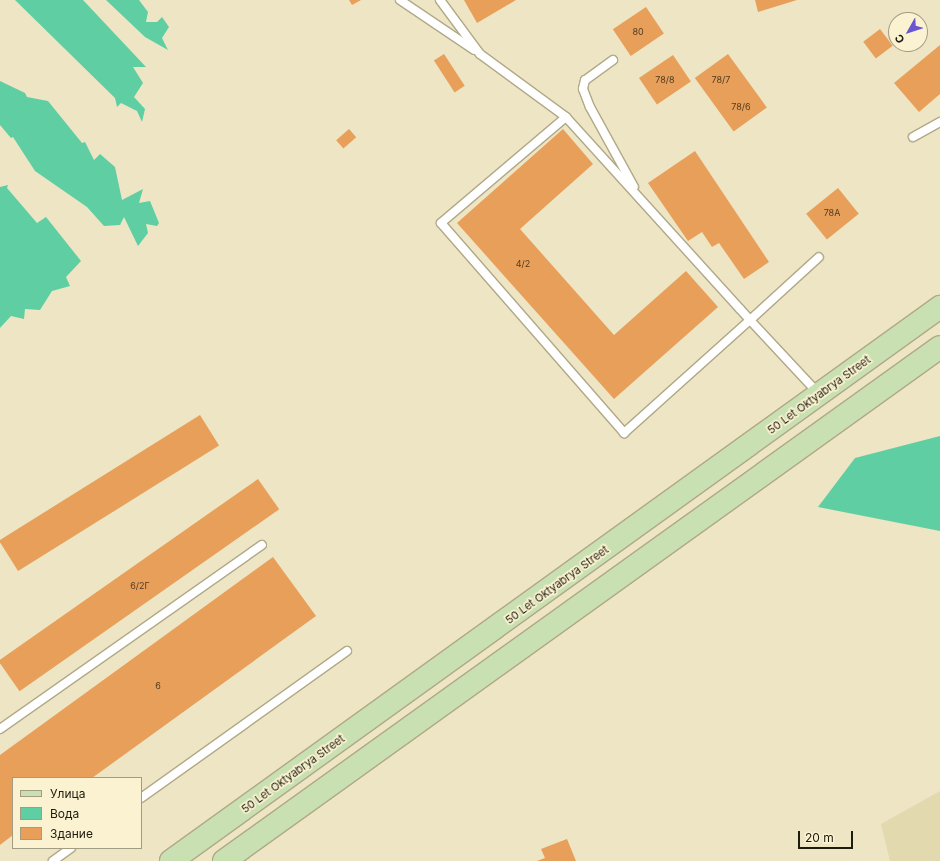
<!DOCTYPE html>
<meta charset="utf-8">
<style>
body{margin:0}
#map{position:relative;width:940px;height:861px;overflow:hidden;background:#ede5c3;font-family:Inter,sans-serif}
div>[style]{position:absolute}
.built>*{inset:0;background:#e3d9af}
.water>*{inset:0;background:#5fcea2}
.building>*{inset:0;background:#e89f5a;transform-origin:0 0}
.roads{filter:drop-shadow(1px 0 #b0a887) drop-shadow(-1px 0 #b0a887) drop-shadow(0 1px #b0a887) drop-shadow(0 -1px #b0a887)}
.service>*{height:8px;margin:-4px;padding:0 4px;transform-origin:4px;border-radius:4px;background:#fff}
.primary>*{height:22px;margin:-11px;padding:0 11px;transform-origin:11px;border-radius:11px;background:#c9e0b3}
span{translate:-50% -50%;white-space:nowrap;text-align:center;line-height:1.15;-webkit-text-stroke:3.5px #faf2d0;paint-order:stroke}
.number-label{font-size:9px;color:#503c22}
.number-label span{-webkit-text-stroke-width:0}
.street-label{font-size:11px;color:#1e1b0f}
.legend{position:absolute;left:12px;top:777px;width:130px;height:72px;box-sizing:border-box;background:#faf2d0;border:1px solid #a29c83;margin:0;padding:5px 7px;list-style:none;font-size:12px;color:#1e1b0f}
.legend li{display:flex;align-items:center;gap:8px;height:20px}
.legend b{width:20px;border:1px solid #a29c83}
.north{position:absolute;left:888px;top:12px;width:40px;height:40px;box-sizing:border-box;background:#faf2d0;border:1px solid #a29c83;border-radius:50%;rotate:231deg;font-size:11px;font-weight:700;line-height:16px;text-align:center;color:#1e1b0f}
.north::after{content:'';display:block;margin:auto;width:14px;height:18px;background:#6956d0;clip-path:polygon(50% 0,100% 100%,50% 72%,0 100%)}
.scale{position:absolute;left:798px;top:831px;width:55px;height:18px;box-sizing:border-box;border:2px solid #1e1b0f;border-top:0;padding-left:5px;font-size:12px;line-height:14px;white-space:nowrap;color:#1e1b0f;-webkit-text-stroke:3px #faf2d0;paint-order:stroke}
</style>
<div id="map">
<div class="built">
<div style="clip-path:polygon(940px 791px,940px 861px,890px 861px,881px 824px)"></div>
</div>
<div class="water">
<div style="clip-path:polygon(15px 0,83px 0,146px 67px,133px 67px,143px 83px,134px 97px,145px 109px,142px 122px,137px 111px,121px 103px,117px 107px,115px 98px)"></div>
<div style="clip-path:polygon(106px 0,139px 0,148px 12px,146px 22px,157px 22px,162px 17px,169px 27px,162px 38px,168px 50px,145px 37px)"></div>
<div style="clip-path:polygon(0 81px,25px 93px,27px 97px,48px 101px,82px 143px,85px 142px,94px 160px,100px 154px,115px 167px,122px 200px,143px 189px,139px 203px,150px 201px,159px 223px,157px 226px,146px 224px,148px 233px,138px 246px,124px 217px,120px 225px,104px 226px,87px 207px,35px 171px,13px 137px,11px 138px,0 125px)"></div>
<div style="clip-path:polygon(8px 185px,7px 188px,37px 223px,46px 217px,81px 261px,66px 277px,70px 286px,52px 291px,40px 310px,25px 309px,24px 319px,11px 316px,0 328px,0 187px)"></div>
<div style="clip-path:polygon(940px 436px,940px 531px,818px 507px,855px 458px)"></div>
</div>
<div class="building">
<div style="clip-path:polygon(349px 0,361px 0,352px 5px)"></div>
<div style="clip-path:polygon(464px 0,516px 0,477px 23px)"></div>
<div style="clip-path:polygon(755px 0,797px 0,758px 12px)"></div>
<div style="left:646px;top:7px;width:32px;height:40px;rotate:56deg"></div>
<div style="left:880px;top:29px;width:21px;height:21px;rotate:53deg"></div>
<div style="clip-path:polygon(940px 45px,940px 94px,919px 112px,894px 83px)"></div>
<div style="left:444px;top:54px;width:38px;height:12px;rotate:57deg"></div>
<div style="left:728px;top:54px;width:66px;height:41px;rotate:54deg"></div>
<div style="left:673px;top:55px;width:32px;height:41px;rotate:56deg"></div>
<div style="left:349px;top:129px;width:11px;height:17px;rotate:49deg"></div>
<div style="clip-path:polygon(563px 129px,593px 164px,520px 229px,614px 335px,686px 271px,718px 307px,614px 399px,457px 223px)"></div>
<div style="clip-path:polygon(695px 151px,769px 262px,744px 279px,719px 243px,712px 247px,702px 232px,688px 241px,648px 183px)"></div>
<div style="left:838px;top:188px;width:33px;height:41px;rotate:51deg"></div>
<div style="left:200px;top:415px;width:36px;height:237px;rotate:58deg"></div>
<div style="left:258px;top:479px;width:37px;height:317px;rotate:55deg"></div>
<div style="clip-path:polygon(273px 557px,316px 616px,92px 778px,13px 778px,13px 835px,0 845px,0 755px)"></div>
<div style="clip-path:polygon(567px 839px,576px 861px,537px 861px,545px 858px,541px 849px)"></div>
</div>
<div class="roads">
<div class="service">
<div style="left:400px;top:0;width:89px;rotate:34deg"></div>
<div style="left:440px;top:0;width:67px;rotate:53.5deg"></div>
<div style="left:480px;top:54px;width:107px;rotate:36.2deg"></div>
<div style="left:613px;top:60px;width:34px;rotate:144deg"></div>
<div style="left:585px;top:80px;width:9px;rotate:103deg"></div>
<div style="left:583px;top:89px;width:19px;rotate:69deg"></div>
<div style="left:590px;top:107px;width:91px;rotate:61.2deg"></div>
<div style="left:913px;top:137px;width:31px;rotate:-29deg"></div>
<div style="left:818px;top:393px;width:100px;rotate:-133deg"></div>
<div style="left:750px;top:320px;width:15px;rotate:-132deg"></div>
<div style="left:740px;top:309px;width:259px;rotate:-132.2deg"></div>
<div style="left:566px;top:117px;width:164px;rotate:139.7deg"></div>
<div style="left:441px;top:223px;width:279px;rotate:48.9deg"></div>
<div style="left:624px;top:433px;width:169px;rotate:-41.9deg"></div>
<div style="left:750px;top:320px;width:93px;rotate:-42.4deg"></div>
<div style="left:0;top:729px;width:320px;rotate:-35.1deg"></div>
<div style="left:141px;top:798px;width:253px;rotate:-35.5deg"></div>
<div style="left:53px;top:861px;width:22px;rotate:-36deg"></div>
</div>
<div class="primary">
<div style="left:171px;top:861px;width:948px;rotate:-35.77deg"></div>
<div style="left:224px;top:861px;width:881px;rotate:-35.67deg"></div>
</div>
</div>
<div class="number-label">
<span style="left:638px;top:32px">80</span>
<span style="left:665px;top:80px">78/8</span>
<span style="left:721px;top:80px">78/7</span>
<span style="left:741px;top:107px">78/6</span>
<span style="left:832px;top:213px">78А</span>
<span style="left:523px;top:264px">4/2</span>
<span style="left:140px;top:586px">6/2Г</span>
<span style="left:158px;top:686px">6</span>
</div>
<div class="street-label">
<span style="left:819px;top:395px;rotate:-36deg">50 Let Oktyabrya Street</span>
<span style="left:557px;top:585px;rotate:-36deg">50 Let Oktyabrya Street</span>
<span style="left:293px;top:774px;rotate:-36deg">50 Let Oktyabrya Street</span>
</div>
<ul class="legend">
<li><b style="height:5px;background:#c9e0b3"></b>Улица</li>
<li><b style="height:11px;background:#5fcea2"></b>Вода</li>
<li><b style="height:11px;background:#e89f5a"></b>Здание</li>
</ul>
<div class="north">С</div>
<div class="scale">20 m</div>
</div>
